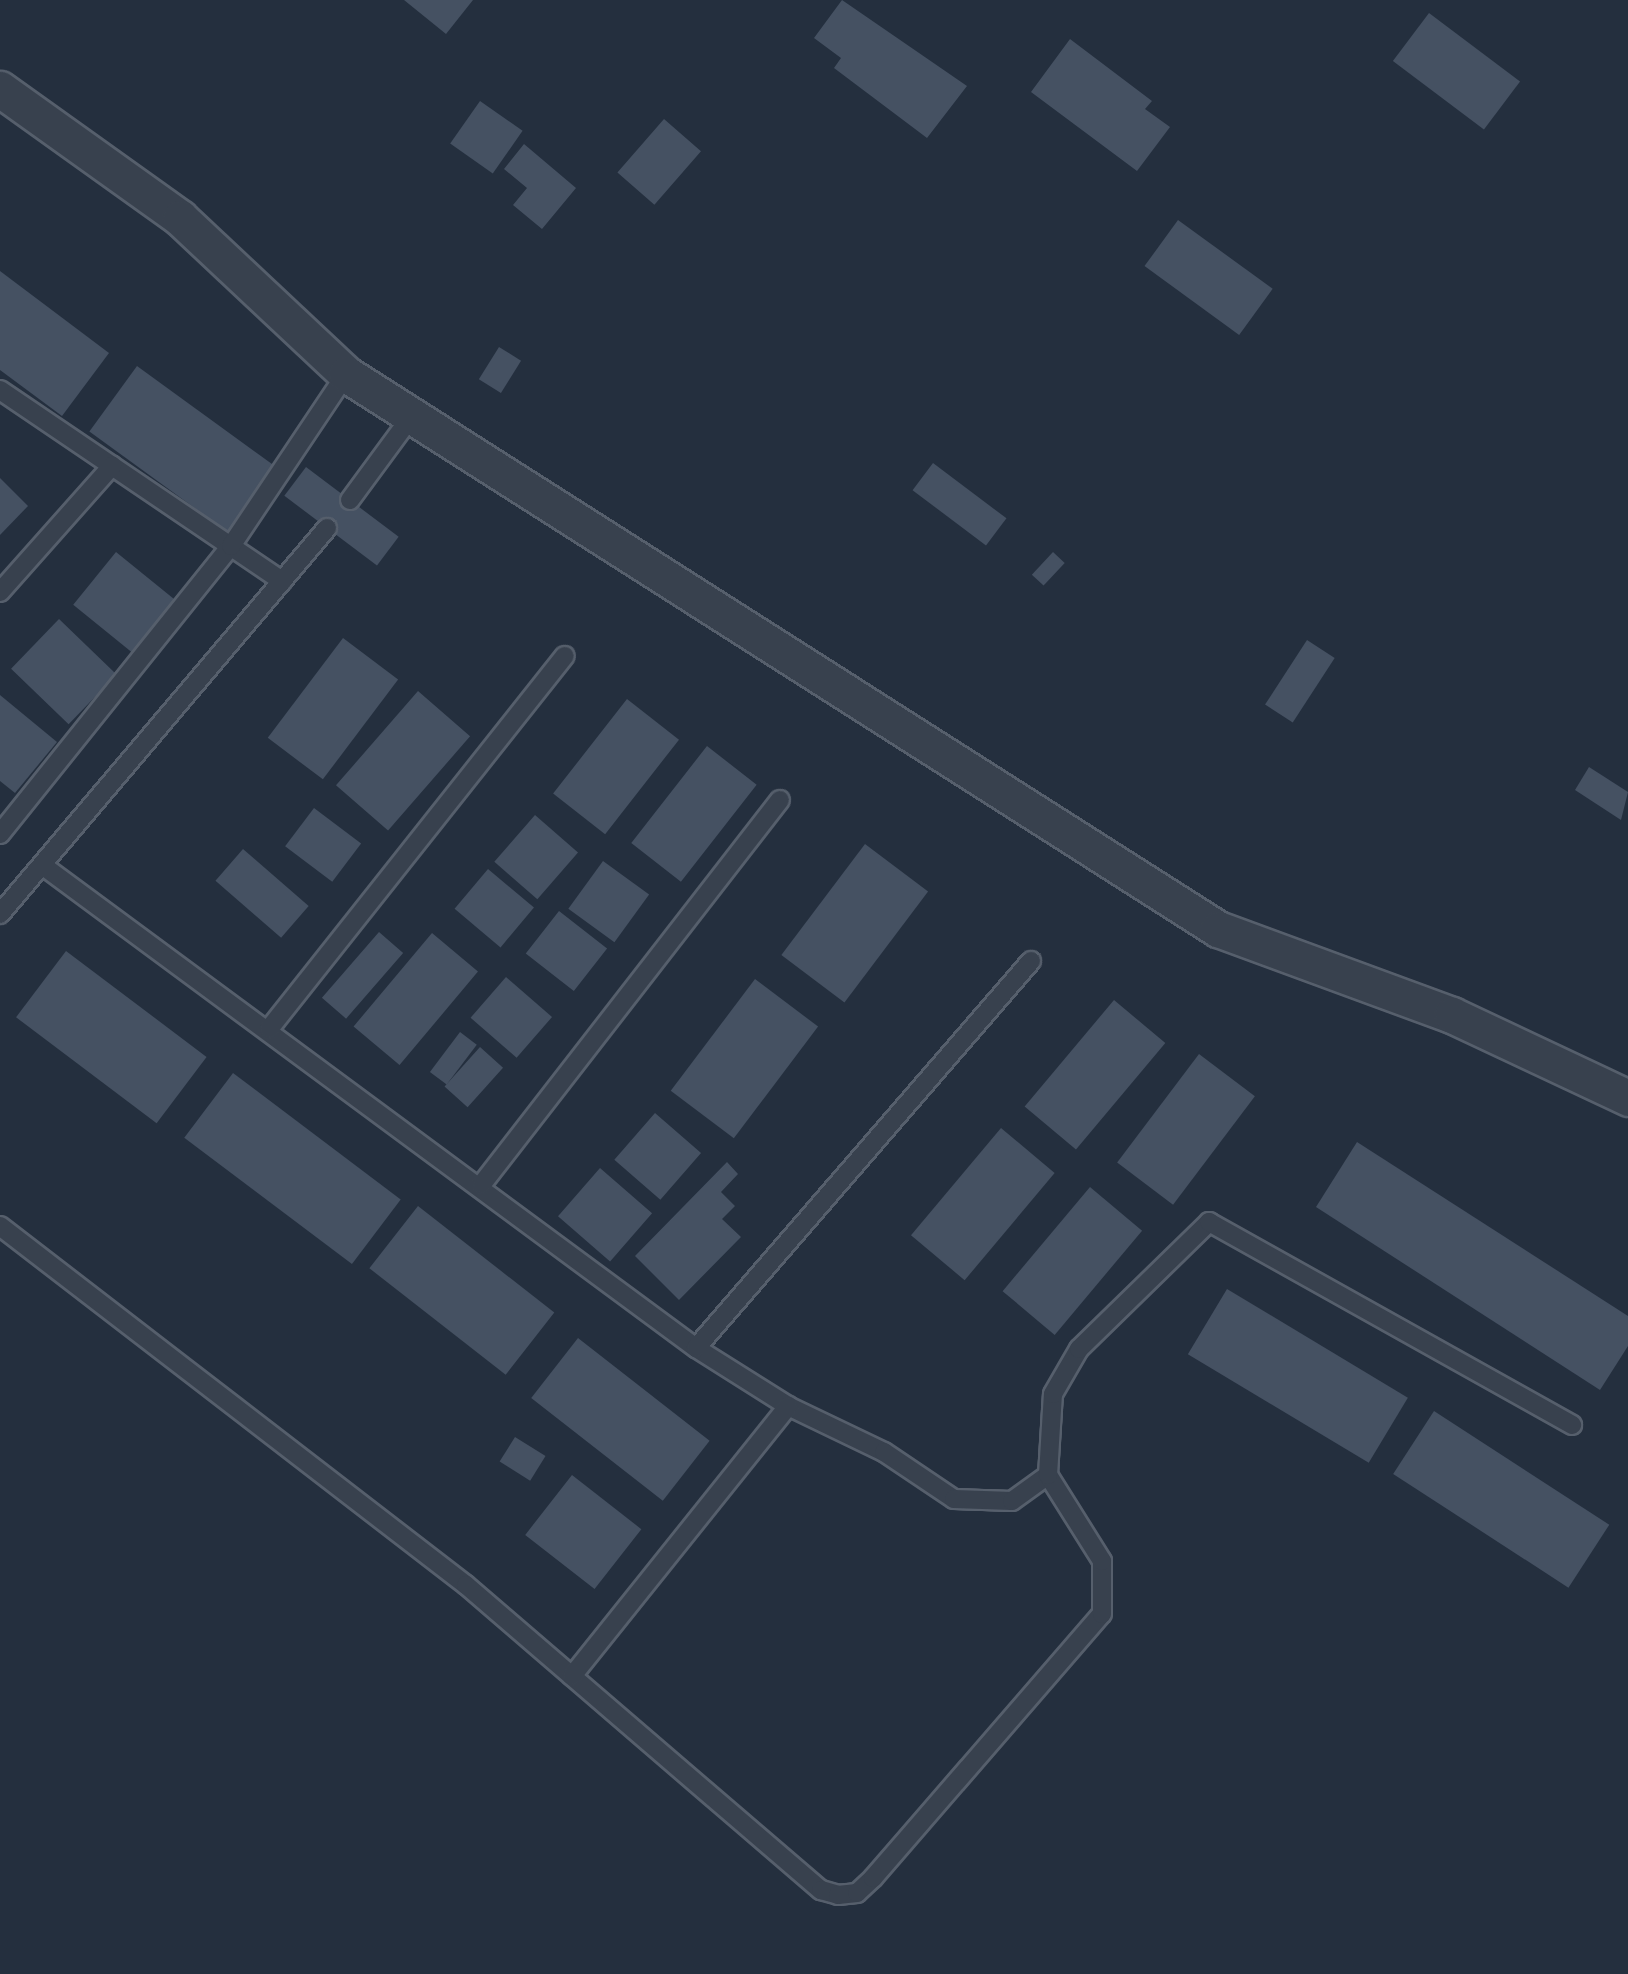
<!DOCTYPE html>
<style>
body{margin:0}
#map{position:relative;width:1628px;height:1974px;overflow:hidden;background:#242f3e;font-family:"Asap Condensed",sans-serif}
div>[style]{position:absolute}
.building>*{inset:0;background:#455162;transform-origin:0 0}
.roads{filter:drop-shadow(2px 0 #565f6c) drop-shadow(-2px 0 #565f6c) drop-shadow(0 2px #565f6c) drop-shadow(0 -2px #565f6c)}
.service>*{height:18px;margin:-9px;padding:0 9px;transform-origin:9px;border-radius:9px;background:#38414e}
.minor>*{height:35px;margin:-17.5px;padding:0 17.5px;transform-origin:17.5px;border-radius:17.5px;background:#38414e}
span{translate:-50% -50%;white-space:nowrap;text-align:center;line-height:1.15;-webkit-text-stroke:9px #1d2633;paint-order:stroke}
</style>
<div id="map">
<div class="building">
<div style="clip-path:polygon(404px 0,473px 0,446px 34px)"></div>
<div style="clip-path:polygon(842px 0,967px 86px,927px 138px,834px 68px,841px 58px,814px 38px)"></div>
<div style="left:1429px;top:13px;width:114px;height:60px;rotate:37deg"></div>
<div style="clip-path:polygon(1070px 39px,1152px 101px,1145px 109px,1170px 127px,1137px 171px,1031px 92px)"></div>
<div style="left:480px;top:101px;width:52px;height:52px;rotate:35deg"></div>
<div style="left:664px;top:119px;width:49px;height:71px;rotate:41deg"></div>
<div style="clip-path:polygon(524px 144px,576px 188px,542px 229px,513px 205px,527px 188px,504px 169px)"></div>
<div style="left:1178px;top:220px;width:117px;height:57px;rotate:36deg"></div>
<div style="clip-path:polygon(0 271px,109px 353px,62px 416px,0 370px)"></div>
<div style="left:499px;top:347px;width:26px;height:38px;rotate:32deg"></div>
<div style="left:137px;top:366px;width:175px;height:81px;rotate:36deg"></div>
<div style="left:933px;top:463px;width:92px;height:34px;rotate:37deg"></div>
<div style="left:306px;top:467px;width:116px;height:36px;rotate:37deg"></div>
<div style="clip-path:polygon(0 478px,28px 506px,0 535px)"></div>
<div style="left:116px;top:552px;width:77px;height:68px;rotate:39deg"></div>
<div style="left:1053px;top:552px;width:16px;height:31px;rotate:43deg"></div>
<div style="left:59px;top:619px;width:80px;height:69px;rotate:44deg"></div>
<div style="left:343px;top:638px;width:69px;height:125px;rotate:37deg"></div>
<div style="left:1307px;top:640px;width:33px;height:77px;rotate:33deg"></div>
<div style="left:418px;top:691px;width:69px;height:125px;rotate:41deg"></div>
<div style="clip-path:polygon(0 695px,57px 742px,15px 793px,0 781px)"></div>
<div style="left:627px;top:699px;width:66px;height:120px;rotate:38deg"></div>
<div style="left:707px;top:746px;width:63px;height:123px;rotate:38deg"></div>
<div style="clip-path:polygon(1589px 767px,1628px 792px,1621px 820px,1575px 790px)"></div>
<div style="left:314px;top:808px;width:59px;height:48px;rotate:37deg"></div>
<div style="left:535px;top:815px;width:57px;height:62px;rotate:41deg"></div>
<div style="left:865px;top:844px;width:79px;height:139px;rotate:37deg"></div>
<div style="left:243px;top:849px;width:87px;height:42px;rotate:41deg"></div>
<div style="left:603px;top:861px;width:57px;height:59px;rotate:36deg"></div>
<div style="left:488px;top:869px;width:60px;height:52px;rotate:40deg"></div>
<div style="left:559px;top:911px;width:61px;height:54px;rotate:38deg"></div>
<div style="left:379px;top:932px;width:32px;height:87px;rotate:41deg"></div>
<div style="left:432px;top:933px;width:60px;height:122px;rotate:40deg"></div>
<div style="left:66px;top:951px;width:176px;height:83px;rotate:37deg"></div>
<div style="left:506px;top:977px;width:61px;height:54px;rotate:41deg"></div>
<div style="left:755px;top:979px;width:79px;height:140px;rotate:37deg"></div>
<div style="left:1114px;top:1000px;width:67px;height:139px;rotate:40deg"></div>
<div style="left:460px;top:1032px;width:21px;height:50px;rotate:37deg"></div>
<div style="left:480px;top:1047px;width:31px;height:53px;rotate:42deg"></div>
<div style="left:1199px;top:1054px;width:70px;height:136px;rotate:37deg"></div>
<div style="left:233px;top:1073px;width:210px;height:81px;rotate:37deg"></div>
<div style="left:655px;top:1113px;width:61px;height:62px;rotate:41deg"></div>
<div style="left:1001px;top:1128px;width:70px;height:140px;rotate:40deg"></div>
<div style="clip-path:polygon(1357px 1142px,1628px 1316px,1628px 1346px,1600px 1390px,1316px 1207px)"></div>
<div style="clip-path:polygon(727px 1162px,738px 1174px,721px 1192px,735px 1206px,722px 1219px,741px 1237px,679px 1300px,635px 1256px)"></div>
<div style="left:600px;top:1168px;width:69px;height:64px;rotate:41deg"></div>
<div style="left:1090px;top:1187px;width:68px;height:136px;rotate:40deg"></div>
<div style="left:418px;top:1206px;width:173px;height:79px;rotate:38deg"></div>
<div style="left:1227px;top:1289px;width:211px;height:76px;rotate:31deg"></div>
<div style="left:578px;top:1338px;width:167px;height:76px;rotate:38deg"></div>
<div style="left:1434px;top:1411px;width:209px;height:75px;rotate:33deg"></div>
<div style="left:515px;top:1437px;width:36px;height:29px;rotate:32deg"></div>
<div style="left:572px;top:1475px;width:88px;height:76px;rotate:38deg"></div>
</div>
<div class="roads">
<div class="service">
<div style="left:0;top:390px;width:341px;rotate:34.1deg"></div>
<div style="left:350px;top:500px;width:108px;rotate:-53.7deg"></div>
<div style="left:0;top:592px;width:169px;rotate:-48.4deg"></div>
<div style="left:0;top:834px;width:369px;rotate:-51.3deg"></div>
<div style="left:231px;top:546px;width:207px;rotate:-56.2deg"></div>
<div style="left:42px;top:865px;width:813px;rotate:36.45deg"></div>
<div style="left:696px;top:1348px;width:109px;rotate:32.2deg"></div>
<div style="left:788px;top:1406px;width:106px;rotate:25.6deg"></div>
<div style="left:884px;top:1452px;width:84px;rotate:33.9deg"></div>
<div style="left:954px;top:1499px;width:58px;rotate:2deg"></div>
<div style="left:1012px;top:1501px;width:44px;rotate:-35.8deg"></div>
<div style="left:0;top:914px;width:506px;rotate:-49.73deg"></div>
<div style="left:269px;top:1029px;width:476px;rotate:-51.6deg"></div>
<div style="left:482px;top:1184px;width:486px;rotate:-52.2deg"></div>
<div style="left:0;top:1226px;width:588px;rotate:37.61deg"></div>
<div style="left:466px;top:1585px;width:468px;rotate:40.7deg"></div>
<div style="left:821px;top:1890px;width:18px;rotate:16deg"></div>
<div style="left:838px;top:1895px;width:19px;rotate:-6deg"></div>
<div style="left:857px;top:1893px;width:22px;rotate:-43deg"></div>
<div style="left:873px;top:1878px;width:349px;rotate:-49.1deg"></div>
<div style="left:1102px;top:1614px;width:53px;rotate:-90deg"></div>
<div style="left:1102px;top:1561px;width:102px;rotate:-122.1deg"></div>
<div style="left:1048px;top:1475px;width:81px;rotate:-86.5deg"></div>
<div style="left:1053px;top:1394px;width:52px;rotate:-60deg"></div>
<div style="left:1079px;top:1349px;width:182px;rotate:-44.3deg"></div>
<div style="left:1209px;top:1222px;width:416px;rotate:29.2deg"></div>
<div style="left:696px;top:1348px;width:512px;rotate:-49.12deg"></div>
<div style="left:572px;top:1676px;width:346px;rotate:-51.3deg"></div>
</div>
<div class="minor">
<div style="left:0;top:89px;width:221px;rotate:35.6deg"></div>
<div style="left:180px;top:218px;width:228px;rotate:43.2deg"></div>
<div style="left:346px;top:374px;width:1034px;rotate:32.48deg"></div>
<div style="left:1218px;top:929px;width:249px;rotate:20.2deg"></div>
<div style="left:1452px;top:1015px;width:195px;rotate:25.2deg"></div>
</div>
</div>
</div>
